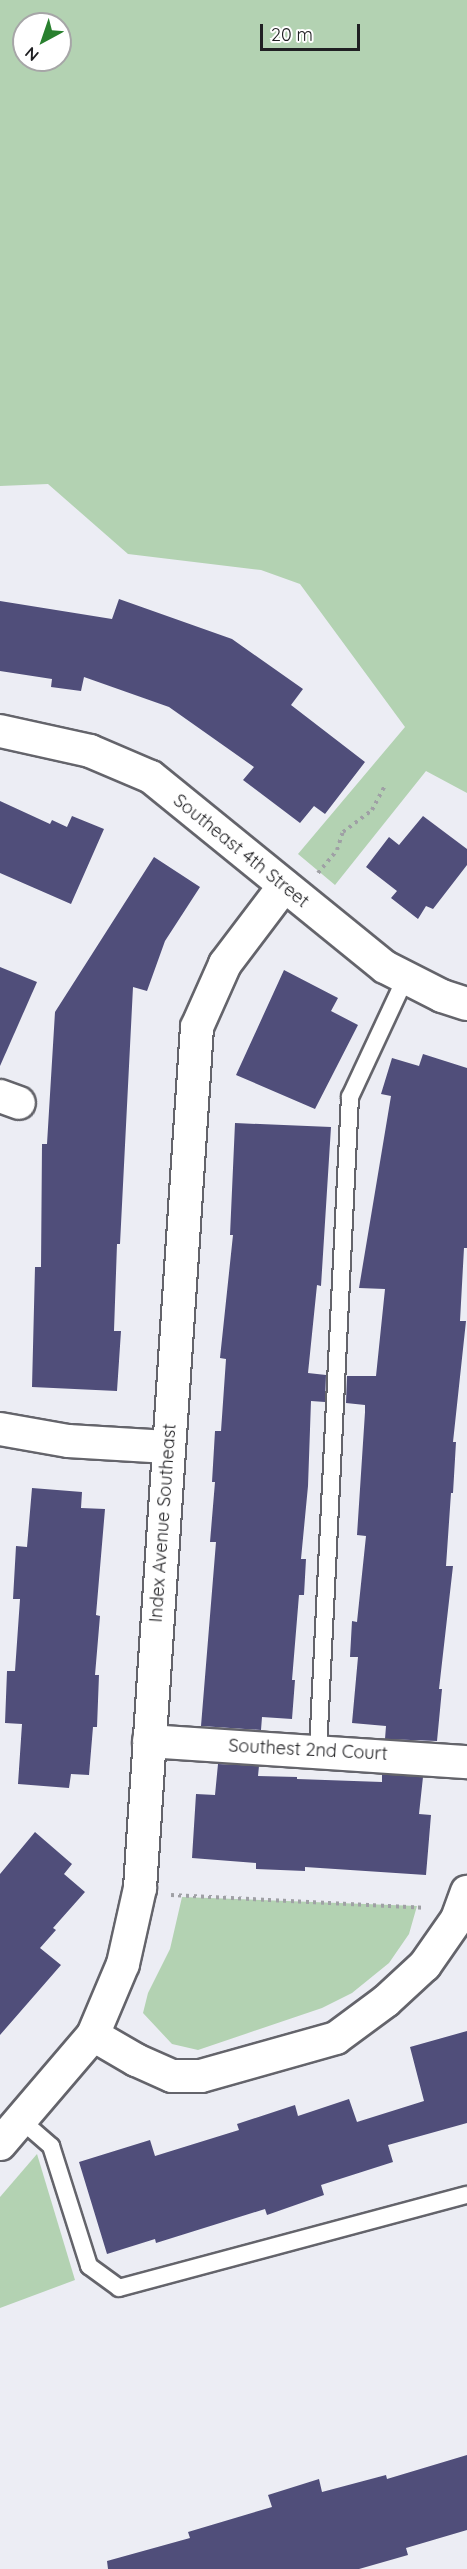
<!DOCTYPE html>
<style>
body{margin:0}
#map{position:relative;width:467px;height:2569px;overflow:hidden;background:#ecedf4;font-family:Quicksand,sans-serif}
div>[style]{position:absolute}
.green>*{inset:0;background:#b3d2b2}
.building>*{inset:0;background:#504e7a}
.path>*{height:4px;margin-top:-2px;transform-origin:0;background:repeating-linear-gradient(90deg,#9fa0a5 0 3px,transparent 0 7.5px)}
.roads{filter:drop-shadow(2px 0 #64646b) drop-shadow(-2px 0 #64646b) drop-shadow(0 2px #64646b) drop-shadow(0 -2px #64646b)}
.service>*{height:16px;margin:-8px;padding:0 8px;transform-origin:8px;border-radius:8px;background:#fff}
.minor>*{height:32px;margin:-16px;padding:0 16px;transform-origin:16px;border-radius:16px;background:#fff}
span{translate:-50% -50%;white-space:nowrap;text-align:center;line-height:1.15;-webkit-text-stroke:6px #fff;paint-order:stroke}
.street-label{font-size:18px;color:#202023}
.north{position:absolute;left:12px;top:12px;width:60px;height:60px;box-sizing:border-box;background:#fff;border:2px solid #a6a6a7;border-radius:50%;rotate:220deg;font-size:16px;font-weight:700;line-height:24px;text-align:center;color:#202023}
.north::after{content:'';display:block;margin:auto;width:21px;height:27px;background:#29802f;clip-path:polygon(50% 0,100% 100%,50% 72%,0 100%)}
.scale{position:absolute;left:260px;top:24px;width:100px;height:27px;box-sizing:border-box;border:3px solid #202023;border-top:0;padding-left:8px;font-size:18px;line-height:21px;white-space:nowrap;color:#202023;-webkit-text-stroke:4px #fff;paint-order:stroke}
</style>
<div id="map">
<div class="green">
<div style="clip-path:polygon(evenodd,0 0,467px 0,467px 793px,426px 771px,335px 885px,298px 854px,405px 727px,300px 584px,261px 570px,128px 554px,48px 484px,0 486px,0 0,24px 24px,60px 24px,60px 60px,24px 60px,24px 24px)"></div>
<div style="clip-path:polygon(182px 1897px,417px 1906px,409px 1934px,389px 1963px,352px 1993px,322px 2008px,198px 2050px,172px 2044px,143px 2013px,148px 1993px,170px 1949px)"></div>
<div style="clip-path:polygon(37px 2154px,75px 2280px,0 2308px,0 2197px)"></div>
</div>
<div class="building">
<div style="clip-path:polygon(119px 599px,232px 639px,303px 689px,291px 705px,365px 762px,325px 814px,314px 806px,300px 823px,243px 780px,254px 767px,169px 707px,84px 677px,81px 691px,51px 687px,52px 679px,0 671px,0 601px,112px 619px)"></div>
<div style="clip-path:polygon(0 801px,50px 824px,52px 820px,67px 827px,72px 816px,104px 829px,71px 904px,0 873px)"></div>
<div style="clip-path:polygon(423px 816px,467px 849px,467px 865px,433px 909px,426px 906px,418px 919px,391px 898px,397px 891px,366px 867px,389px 837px,399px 845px)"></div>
<div style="clip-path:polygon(154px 857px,200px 887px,165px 941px,147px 991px,133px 987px,120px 1244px,117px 1244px,114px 1331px,121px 1331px,117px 1391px,32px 1387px,35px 1267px,41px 1267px,42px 1144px,47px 1144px,55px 1012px)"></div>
<div style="clip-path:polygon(0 967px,37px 982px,0 1066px)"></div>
<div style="clip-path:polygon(284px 970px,338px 998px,331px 1011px,358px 1025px,315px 1109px,236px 1075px)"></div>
<div style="clip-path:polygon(423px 1054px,467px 1068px,467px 1248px,464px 1248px,460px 1321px,466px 1321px,453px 1442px,456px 1442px,453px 1493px,451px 1493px,446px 1566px,453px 1566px,439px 1689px,442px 1689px,437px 1741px,385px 1739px,386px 1726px,352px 1723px,358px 1657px,350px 1657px,352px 1621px,357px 1622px,366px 1536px,357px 1535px,365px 1412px,365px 1405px,346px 1403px,347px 1376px,376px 1376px,385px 1289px,359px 1288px,391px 1096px,381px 1094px,392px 1058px,419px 1066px)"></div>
<div style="clip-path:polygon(235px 1123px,331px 1127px,321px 1286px,317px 1285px,308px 1373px,326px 1375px,325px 1402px,311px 1401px,308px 1486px,301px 1559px,306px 1559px,304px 1595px,299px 1595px,292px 1680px,295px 1680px,292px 1719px,262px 1717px,261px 1730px,201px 1726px,216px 1542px,210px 1542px,215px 1482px,212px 1482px,215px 1431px,221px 1431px,226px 1359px,220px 1358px,233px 1235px,230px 1235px)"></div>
<div style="clip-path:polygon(32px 1488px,82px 1492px,81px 1508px,105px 1509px,96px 1615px,100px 1616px,95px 1675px,99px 1675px,97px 1727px,93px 1727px,89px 1775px,71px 1774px,69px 1788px,18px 1784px,22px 1724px,5px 1723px,7px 1671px,15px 1671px,20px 1599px,13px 1599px,16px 1546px,27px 1547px)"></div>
<div style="clip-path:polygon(218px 1764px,259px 1766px,258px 1776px,297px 1777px,297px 1779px,382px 1782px,382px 1774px,423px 1777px,419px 1814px,431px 1815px,426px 1875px,305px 1867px,305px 1871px,256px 1869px,256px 1863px,192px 1858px,196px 1794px,215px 1795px)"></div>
<div style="clip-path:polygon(35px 1832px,72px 1864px,64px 1874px,85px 1892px,53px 1928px,56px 1930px,40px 1948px,61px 1965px,0 2035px,0 1874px)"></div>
<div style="clip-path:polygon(467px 2031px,467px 2123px,388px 2145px,393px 2162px,321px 2185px,324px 2195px,267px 2215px,265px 2209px,156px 2243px,155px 2239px,107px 2254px,79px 2162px,150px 2140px,155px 2156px,239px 2130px,237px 2124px,295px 2105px,298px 2116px,349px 2099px,357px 2122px,424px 2101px,410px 2047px)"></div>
<div style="clip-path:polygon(467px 2455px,467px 2530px,406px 2548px,408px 2555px,359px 2569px,108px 2569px,107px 2561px,190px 2538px,188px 2532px,272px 2507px,268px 2495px,319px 2479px,322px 2492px,386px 2475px,387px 2479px)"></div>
</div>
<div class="path">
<div style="left:318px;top:873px;width:30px;rotate:-50deg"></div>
<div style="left:337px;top:850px;width:19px;rotate:-72deg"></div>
<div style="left:343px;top:832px;width:36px;rotate:-37deg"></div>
<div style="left:372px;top:810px;width:27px;rotate:-62deg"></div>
<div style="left:171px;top:1895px;width:253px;rotate:2.9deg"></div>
</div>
<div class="roads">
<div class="service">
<div style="left:318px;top:1751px;width:655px;rotate:-87.2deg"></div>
<div style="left:350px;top:1097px;width:132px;rotate:-65deg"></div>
<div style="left:21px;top:2120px;width:40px;rotate:41deg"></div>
<div style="left:51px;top:2146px;width:126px;rotate:72.4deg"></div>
<div style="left:89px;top:2266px;width:37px;rotate:36deg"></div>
<div style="left:119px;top:2288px;width:360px;rotate:-15deg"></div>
</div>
<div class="minor">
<div style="left:0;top:731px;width:92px;rotate:12.5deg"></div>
<div style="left:90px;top:751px;width:66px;rotate:23.1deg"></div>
<div style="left:151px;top:777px;width:301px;rotate:39.1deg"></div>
<div style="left:385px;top:967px;width:64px;rotate:27deg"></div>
<div style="left:442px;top:996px;width:26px;rotate:18deg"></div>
<div style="left:0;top:1096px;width:20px;rotate:20deg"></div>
<div style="left:0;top:1429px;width:69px;rotate:10deg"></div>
<div style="left:68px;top:1441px;width:100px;rotate:3.4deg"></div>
<div style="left:149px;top:1741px;width:319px;rotate:3.8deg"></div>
<div style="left:93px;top:2035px;width:50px;rotate:30.2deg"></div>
<div style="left:136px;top:2060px;width:39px;rotate:24deg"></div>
<div style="left:172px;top:2076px;width:29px"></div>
<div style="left:201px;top:2076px;width:140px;rotate:-15.7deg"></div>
<div style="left:336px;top:2038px;width:62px;rotate:-36.5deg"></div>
<div style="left:386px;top:2001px;width:53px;rotate:-42.7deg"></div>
<div style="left:425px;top:1965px;width:56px;rotate:-55.2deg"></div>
<div style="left:457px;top:1919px;width:29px;rotate:-70deg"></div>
<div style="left:0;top:2144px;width:143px;rotate:-49.5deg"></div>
<div style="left:93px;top:2035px;width:77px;rotate:-67.1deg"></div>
<div style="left:123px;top:1964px;width:78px;rotate:-77.4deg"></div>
<div style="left:140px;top:1888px;width:863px;rotate:-86.21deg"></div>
<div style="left:197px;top:1027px;width:69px;rotate:-66deg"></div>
<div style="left:225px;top:964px;width:98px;rotate:-52.9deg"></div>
</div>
</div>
<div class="street-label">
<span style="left:241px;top:851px;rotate:39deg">Southeast 4th Street</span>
<span style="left:163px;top:1523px;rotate:-86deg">Index Avenue Southeast</span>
<span style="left:308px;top:1750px;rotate:3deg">Southest 2nd Court</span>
</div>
<div class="north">N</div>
<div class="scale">20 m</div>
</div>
